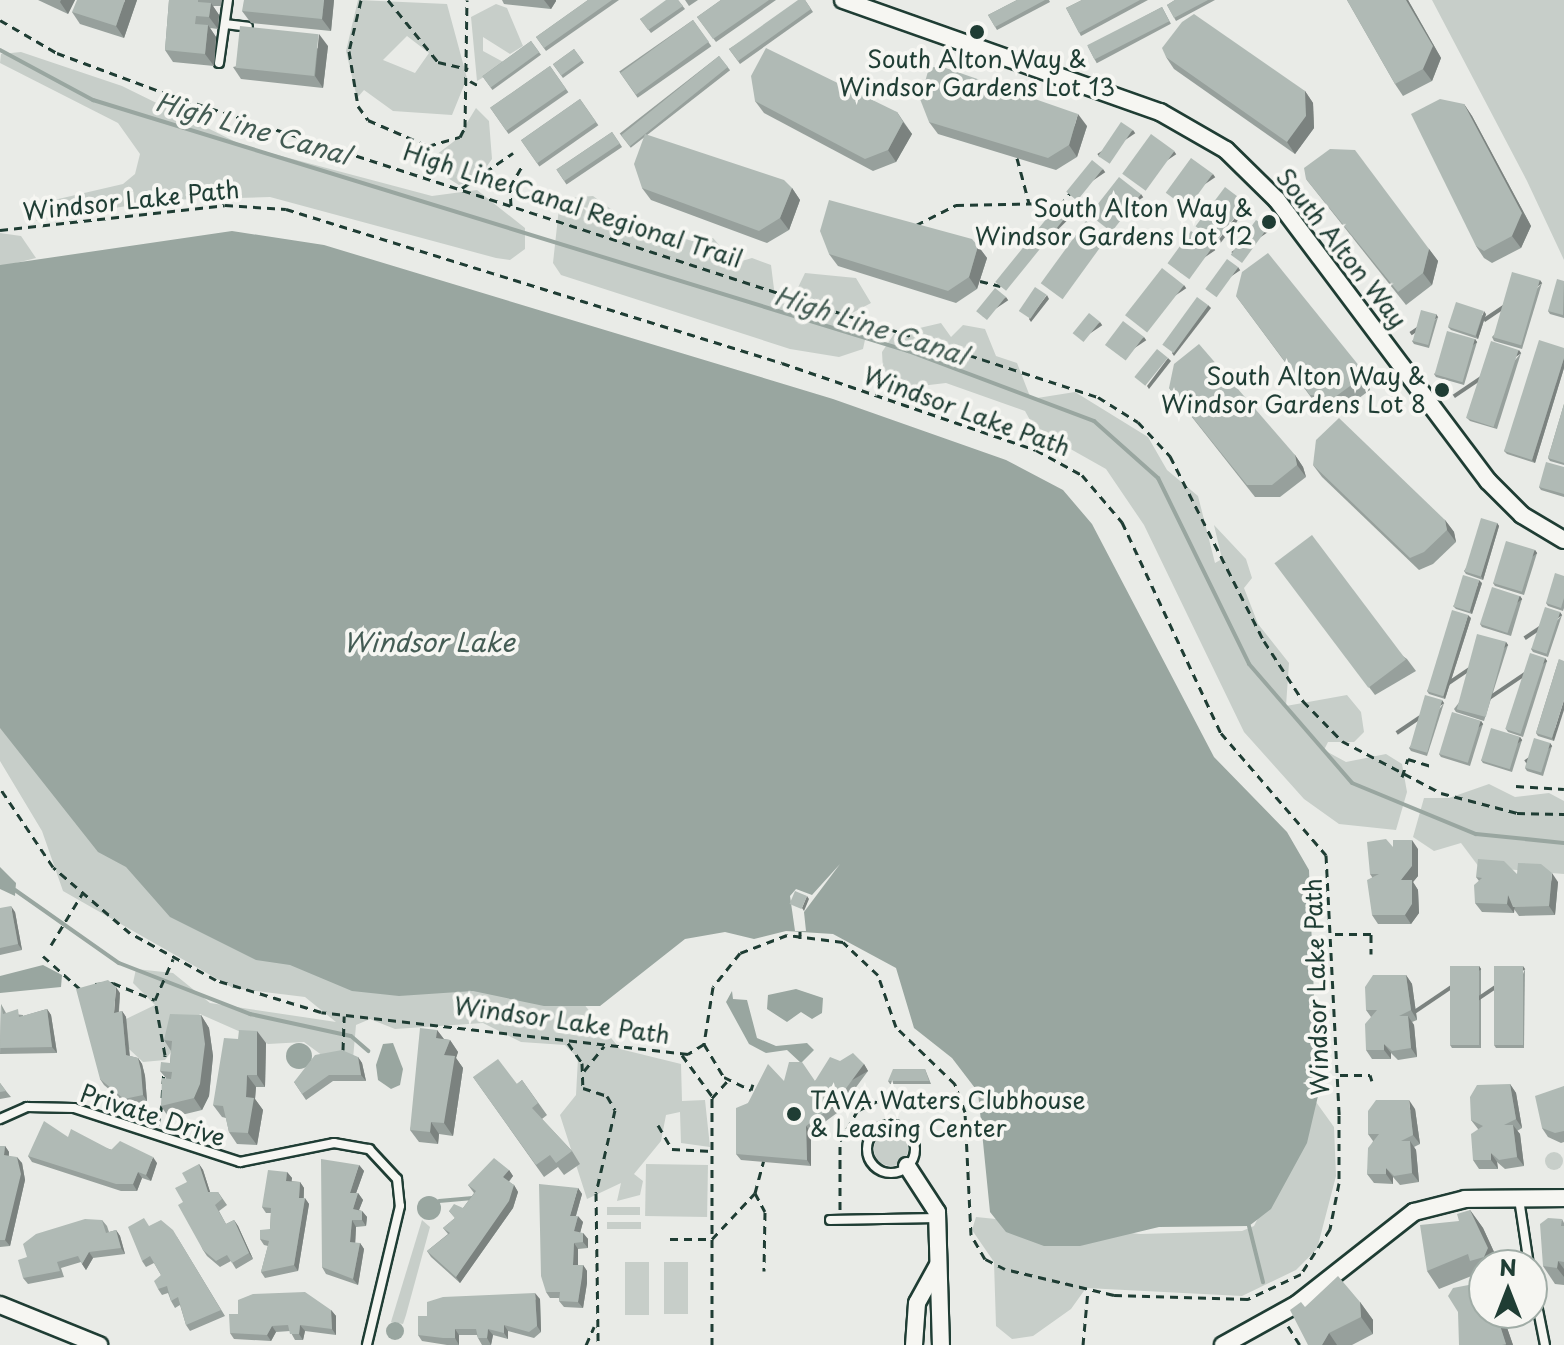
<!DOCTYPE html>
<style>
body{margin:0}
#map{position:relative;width:1564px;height:1345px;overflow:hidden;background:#e9ebe7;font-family:"Playpen Sans",sans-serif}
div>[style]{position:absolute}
.green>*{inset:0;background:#c7cec9;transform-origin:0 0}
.round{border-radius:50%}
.water>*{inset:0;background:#99a6a0}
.pier>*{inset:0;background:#e9ebe7}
.stream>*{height:4px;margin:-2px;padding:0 2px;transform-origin:2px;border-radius:2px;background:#99a6a0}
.path>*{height:3px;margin-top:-1.5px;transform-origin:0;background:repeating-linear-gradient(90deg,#1f3d34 0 8px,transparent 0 14px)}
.roads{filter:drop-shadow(2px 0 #1f3d34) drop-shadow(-2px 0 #1f3d34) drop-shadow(0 2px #1f3d34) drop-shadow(0 -2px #1f3d34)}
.service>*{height:8px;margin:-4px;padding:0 4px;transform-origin:4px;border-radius:4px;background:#f6f6f2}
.service>.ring{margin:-4px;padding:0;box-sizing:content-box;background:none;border:8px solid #f6f6f2;border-radius:50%}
.minor>*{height:16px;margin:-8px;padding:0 8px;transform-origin:8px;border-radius:8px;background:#f6f6f2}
.wall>*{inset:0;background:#97a09c;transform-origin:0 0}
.shaded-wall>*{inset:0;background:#7b827f;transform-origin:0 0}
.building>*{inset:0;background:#b0bab5;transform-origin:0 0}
.dots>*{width:22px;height:22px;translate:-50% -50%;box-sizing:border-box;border:4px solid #f6f6f2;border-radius:50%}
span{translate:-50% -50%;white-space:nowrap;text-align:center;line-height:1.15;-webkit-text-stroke:8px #f6f6f2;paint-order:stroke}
.poi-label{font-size:24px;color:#1f3d34}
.right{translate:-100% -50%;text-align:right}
.left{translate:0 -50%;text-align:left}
.street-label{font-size:24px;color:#1f3d34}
.water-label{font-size:26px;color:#445c54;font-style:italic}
.north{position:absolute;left:1468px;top:1249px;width:80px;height:80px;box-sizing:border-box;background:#f6f6f2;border:2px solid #a0aca6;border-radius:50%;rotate:0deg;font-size:22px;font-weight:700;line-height:32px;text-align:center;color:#1f3d34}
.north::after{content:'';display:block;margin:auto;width:28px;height:36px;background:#1f3d34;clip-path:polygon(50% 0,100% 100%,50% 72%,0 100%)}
</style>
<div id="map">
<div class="green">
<div style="clip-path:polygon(evenodd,358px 0,447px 4px,467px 78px,452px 115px,393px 111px,364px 90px,357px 98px,346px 51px,358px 0,407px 36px,429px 53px,415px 73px,383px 60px,407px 36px)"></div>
<div style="clip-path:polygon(1432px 0,1564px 0,1564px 260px,1527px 181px)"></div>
<div style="clip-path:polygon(496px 4px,507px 8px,523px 46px,510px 54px,483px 37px,483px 51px,507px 64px,477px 81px,471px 17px)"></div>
<div style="clip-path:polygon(21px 52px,122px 86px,244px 146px,432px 196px,477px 190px,525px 228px,525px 249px,510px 260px,496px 258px,270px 197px,163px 200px,36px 221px,54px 200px,123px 184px,135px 174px,140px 154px,118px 123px,0 63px,1px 54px)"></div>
<div style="clip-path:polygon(476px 108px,489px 121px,492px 159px,480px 176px,459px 185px,438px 172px,436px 155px,457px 139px)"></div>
<div style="clip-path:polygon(593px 196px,623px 218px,692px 241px,713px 238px,735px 263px,752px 258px,771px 265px,776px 305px,791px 302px,805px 273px,856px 278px,871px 303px,837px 321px,868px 326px,863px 349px,839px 357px,790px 349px,561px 275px,553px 263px,559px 208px,568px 198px)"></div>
<div style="clip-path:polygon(0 233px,21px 236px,36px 258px,0 267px)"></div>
<div style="clip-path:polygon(941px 323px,951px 337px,963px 325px,985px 329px,996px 356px,1017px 363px,1031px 399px,1075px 392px,1148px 437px,1167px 470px,1198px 496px,1215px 563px,1222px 559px,1214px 525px,1246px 559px,1252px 578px,1244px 588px,1258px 624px,1289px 663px,1286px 706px,1347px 695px,1361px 712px,1364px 732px,1354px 742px,1328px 742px,1324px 750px,1346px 762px,1386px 754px,1402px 764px,1407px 792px,1396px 830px,1339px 824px,1304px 799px,1244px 732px,1144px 525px,1106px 469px,1035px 429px,1025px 411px,946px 383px,912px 387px,883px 370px,882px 352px,894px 334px)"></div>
<div style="clip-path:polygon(0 724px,456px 984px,583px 1003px,620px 1049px,681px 1064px,682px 1101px,705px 1100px,710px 1147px,681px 1143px,680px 1112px,666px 1115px,661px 1141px,634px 1174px,643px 1181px,640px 1195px,617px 1201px,621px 1183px,587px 1199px,560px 1115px,576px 1095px,578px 1058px,565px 1045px,521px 1042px,483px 1023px,395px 1029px,370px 1019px,356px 1025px,353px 1059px,323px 1056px,304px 1042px,268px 1044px,200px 1014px,165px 1060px,143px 1062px,129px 1049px,126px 1019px,155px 1005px,133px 983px,136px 969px,173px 973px,210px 1003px,336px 1022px,305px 997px,233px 988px,63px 891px,42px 831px,0 761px)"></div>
<div style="clip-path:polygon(1489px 784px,1515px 797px,1549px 793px,1564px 801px,1564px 874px,1479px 867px,1461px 843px,1434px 851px,1413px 837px,1424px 798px,1449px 798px)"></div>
<div style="clip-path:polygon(1316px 1102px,1334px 1127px,1336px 1176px,1317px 1249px,1296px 1270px,1242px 1296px,1086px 1288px,1071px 1309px,1033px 1336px,1012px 1339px,996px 1326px,994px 1262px,972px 1230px,976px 1217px,1140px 1234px,1242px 1231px,1254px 1226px)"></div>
<div class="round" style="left:874px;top:1132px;width:34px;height:34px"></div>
<div class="round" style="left:1545px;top:1152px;width:18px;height:18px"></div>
<div style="left:646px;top:1164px;width:62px;height:52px;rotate:1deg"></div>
<div style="left:607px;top:1207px;width:33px;height:8px"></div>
<div style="clip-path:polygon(422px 1220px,430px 1227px,406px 1315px,403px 1324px,391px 1322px)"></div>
<div style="left:607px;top:1222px;width:34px;height:7px"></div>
<div style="left:625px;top:1262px;width:24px;height:53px"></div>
<div style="left:664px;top:1262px;width:24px;height:52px"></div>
</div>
<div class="water">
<div style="clip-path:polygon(232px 231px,324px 245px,833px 399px,1006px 460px,1063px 490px,1092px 524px,1214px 757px,1287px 832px,1309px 870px,1318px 1096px,1307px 1143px,1271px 1209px,1249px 1226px,1159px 1227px,1080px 1246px,1044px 1246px,1006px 1232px,990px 1212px,978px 1092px,952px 1058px,914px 1028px,896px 968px,833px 934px,786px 931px,754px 939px,725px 932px,685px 939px,600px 1006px,544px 1006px,473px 991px,399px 996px,352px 991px,290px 965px,256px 960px,170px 917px,126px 867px,98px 852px,0 728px,0 265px)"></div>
<div style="clip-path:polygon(0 867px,16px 883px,15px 896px,0 889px)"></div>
<div style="clip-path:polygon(43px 965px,62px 975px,61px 987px,0 993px,0 976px)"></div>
<div style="clip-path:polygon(796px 989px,823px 998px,822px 1013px,812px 1019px,801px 1012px,787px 1022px,767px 1009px,768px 995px)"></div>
<div style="clip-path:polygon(732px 991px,733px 999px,747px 1000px,757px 1038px,776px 1046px,807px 1043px,814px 1050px,801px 1063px,787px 1050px,766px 1053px,749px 1044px,726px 1002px)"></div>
<div style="clip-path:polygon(393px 1043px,403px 1069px,400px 1085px,391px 1089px,378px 1080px,376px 1065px,383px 1044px)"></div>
<div class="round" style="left:286px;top:1043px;width:26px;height:26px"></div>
<div class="round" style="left:417px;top:1196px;width:24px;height:24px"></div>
<div class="round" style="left:386px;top:1322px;width:18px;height:18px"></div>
</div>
<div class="pier">
<div style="clip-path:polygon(840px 864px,804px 912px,806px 931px,795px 931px,790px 896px,796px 889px,812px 895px)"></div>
</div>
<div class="stream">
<div style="left:0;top:50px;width:106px;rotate:28.3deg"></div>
<div style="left:93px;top:100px;width:853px;rotate:17.12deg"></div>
<div style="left:908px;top:351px;width:199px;rotate:20.6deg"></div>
<div style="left:1094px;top:421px;width:86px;rotate:41.7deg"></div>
<div style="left:1158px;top:478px;width:207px;rotate:63.9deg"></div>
<div style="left:1249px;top:664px;width:157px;rotate:49.1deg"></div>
<div style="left:1352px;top:783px;width:134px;rotate:22.4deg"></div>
<div style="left:1476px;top:834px;width:88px;rotate:5.8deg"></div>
<div style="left:15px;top:890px;width:127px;rotate:35.1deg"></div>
<div style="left:119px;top:963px;width:141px;rotate:21.3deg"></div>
<div style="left:250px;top:1014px;width:103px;rotate:12.3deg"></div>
<div style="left:351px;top:1036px;width:23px;rotate:41deg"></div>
<div style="left:439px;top:1201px;width:34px;rotate:-5deg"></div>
<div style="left:1249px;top:1226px;width:58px;rotate:76deg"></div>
</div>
<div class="path">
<div style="left:361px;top:0;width:52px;rotate:103.2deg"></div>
<div style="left:349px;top:51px;width:56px;rotate:80.7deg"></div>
<div style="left:358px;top:106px;width:17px;rotate:54deg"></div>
<div style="left:368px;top:120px;width:65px;rotate:23.4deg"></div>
<div style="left:428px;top:146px;width:33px;rotate:-16deg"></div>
<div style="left:460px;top:137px;width:11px;rotate:-63deg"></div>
<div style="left:465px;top:127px;width:127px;rotate:-89.1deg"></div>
<div style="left:388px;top:0;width:80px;rotate:51.1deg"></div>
<div style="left:438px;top:62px;width:31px;rotate:13deg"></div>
<div style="left:0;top:20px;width:66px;rotate:30.1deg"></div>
<div style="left:57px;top:53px;width:121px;rotate:20.4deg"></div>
<div style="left:170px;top:95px;width:976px;rotate:18.03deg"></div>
<div style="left:1098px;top:397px;width:47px;rotate:32deg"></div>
<div style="left:1138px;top:422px;width:47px;rotate:46.7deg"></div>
<div style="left:1170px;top:456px;width:208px;rotate:63.1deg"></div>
<div style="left:1264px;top:641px;width:72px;rotate:57deg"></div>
<div style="left:1303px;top:701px;width:56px;rotate:45.7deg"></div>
<div style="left:1342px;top:741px;width:112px;rotate:27.7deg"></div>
<div style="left:1441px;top:793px;width:79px;rotate:14.7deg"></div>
<div style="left:1517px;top:813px;width:47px;rotate:1.2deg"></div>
<div style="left:470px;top:81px;width:13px;rotate:29deg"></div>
<div style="left:1017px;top:158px;width:47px;rotate:75.1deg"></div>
<div style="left:462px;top:188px;width:62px;rotate:-34.5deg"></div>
<div style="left:511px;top:206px;width:19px;rotate:-93deg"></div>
<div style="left:510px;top:187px;width:24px;rotate:-60deg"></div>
<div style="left:1060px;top:206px;width:16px;rotate:-52deg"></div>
<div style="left:916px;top:225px;width:45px;rotate:-26.6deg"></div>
<div style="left:956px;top:205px;width:106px;rotate:-1.1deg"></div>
<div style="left:0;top:230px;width:226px;rotate:-6.3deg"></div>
<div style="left:225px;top:205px;width:61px;rotate:3.8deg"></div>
<div style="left:286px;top:209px;width:519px;rotate:17.25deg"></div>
<div style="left:782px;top:363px;width:268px;rotate:18.9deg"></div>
<div style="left:1036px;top:450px;width:52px;rotate:28.5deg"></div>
<div style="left:1082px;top:475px;width:62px;rotate:49.6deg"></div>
<div style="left:1122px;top:522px;width:233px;rotate:64.9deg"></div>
<div style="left:1221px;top:733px;width:161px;rotate:49.3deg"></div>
<div style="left:1326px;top:855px;width:260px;rotate:87.1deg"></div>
<div style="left:1339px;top:1115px;width:68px;rotate:90deg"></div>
<div style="left:1339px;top:1183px;width:47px;rotate:101.1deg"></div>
<div style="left:1330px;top:1229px;width:54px;rotate:122.8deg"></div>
<div style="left:1301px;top:1274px;width:59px;rotate:154.7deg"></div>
<div style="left:1248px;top:1299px;width:134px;rotate:-178.3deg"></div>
<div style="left:1114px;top:1295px;width:112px;rotate:-166.6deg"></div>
<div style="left:1005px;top:1269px;width:22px;rotate:-153deg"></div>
<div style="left:985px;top:1259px;width:28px;rotate:-120deg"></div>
<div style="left:971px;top:1235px;width:123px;rotate:-92.8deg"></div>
<div style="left:965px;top:1112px;width:30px;rotate:-110deg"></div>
<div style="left:955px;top:1084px;width:82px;rotate:-136deg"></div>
<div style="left:896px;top:1027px;width:55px;rotate:-109.1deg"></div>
<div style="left:878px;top:975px;width:48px;rotate:-136.7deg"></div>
<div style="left:843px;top:942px;width:56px;rotate:-172.9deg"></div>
<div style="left:787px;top:935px;width:50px;rotate:159deg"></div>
<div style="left:740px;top:953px;width:43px;rotate:128.5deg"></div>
<div style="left:713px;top:987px;width:58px;rotate:99deg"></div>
<div style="left:704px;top:1044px;width:19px;rotate:148deg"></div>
<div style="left:688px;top:1054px;width:369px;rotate:-173.5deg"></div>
<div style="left:321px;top:1012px;width:110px;rotate:-163.1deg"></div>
<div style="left:216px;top:980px;width:98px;rotate:-151.3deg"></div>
<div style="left:130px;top:933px;width:101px;rotate:-139.4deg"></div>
<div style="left:53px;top:867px;width:95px;rotate:-123.9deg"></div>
<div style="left:980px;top:281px;width:21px;rotate:14deg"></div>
<div style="left:1402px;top:777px;width:19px;rotate:-72deg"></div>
<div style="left:1408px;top:759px;width:24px;rotate:17deg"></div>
<div style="left:1516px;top:786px;width:48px;rotate:3.6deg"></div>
<div style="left:800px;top:931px;width:11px;rotate:90deg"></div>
<div style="left:1335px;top:934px;width:36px"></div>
<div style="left:1371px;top:934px;width:20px;rotate:90deg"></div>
<div style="left:51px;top:945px;width:60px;rotate:-58.7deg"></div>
<div style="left:43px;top:956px;width:51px;rotate:41.8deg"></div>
<div style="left:95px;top:984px;width:18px;rotate:-3deg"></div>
<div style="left:113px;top:983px;width:45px;rotate:22deg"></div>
<div style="left:568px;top:1043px;width:24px;rotate:55deg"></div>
<div style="left:582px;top:1063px;width:25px;rotate:88deg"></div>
<div style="left:583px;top:1088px;width:25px;rotate:18deg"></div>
<div style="left:607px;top:1096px;width:16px;rotate:60deg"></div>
<div style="left:615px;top:1110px;width:85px;rotate:102.9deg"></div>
<div style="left:596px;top:1193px;width:152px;rotate:89.2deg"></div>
<div style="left:704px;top:1044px;width:39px;rotate:59deg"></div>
<div style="left:724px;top:1077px;width:30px;rotate:26deg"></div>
<div style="left:751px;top:1090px;width:6px;rotate:-72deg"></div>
<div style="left:343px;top:1050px;width:34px;rotate:-88deg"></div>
<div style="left:682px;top:1055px;width:51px;rotate:53.8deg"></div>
<div style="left:584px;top:1071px;width:32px;rotate:-51deg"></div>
<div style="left:1340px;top:1075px;width:30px"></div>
<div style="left:1370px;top:1075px;width:6px;rotate:72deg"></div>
<div style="left:162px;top:1098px;width:43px;rotate:-86deg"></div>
<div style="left:165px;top:1055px;width:56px;rotate:-100.3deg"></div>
<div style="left:155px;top:1000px;width:45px;rotate:-66.3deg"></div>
<div style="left:158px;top:1125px;width:20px;rotate:-79deg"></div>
<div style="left:658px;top:1125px;width:28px;rotate:60deg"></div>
<div style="left:672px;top:1149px;width:40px;rotate:2.9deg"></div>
<div style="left:755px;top:1193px;width:21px;rotate:62deg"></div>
<div style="left:765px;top:1212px;width:59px;rotate:91deg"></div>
<div style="left:840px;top:1210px;width:69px;rotate:-90deg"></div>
<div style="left:840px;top:1141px;width:34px;rotate:-60deg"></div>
<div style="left:857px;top:1111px;width:30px;rotate:-26deg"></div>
<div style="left:884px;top:1098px;width:76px;rotate:-3deg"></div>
<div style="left:670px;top:1239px;width:42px"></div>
<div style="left:712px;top:1239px;width:63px;rotate:-46.9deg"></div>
<div style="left:755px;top:1193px;width:34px;rotate:-75deg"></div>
<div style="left:1288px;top:1326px;width:22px;rotate:58deg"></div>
<div style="left:586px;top:1345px;width:20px;rotate:-66deg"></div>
<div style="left:712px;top:1345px;width:247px;rotate:-90deg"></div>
<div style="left:712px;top:1098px;width:24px;rotate:-48deg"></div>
<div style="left:1083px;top:1345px;width:55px;rotate:-84.8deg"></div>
</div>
<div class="roads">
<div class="service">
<div style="left:225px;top:24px;width:23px;rotate:7deg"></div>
<div style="left:219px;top:63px;width:64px;rotate:-81.9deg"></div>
<div style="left:0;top:1119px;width:30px;rotate:-24deg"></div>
<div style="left:27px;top:1107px;width:47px;rotate:1.2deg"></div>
<div style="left:74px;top:1108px;width:175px;rotate:18deg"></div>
<div style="left:240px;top:1162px;width:96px;rotate:-11.4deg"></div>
<div style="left:334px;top:1143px;width:36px;rotate:10deg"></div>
<div style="left:369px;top:1149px;width:41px;rotate:47deg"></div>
<div style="left:397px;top:1179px;width:27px;rotate:84deg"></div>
<div style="left:400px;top:1206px;width:143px;rotate:103.4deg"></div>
<div class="ring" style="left:867px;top:1125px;width:40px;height:40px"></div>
<div style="left:1519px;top:1199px;width:67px;rotate:81.4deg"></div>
<div style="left:830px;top:1220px;width:107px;rotate:-1.1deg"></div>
<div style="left:1532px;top:1280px;width:66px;rotate:78.7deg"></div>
</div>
<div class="minor">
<div style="left:843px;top:0;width:336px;rotate:19.5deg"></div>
<div style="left:1160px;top:112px;width:76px;rotate:29.9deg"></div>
<div style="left:1226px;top:150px;width:71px;rotate:44.4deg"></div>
<div style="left:1277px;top:200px;width:351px;rotate:53.1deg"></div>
<div style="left:1488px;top:481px;width:48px;rotate:45deg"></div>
<div style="left:1522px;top:515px;width:49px;rotate:30.8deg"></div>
<div style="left:907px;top:1166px;width:55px;rotate:56.9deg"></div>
<div style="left:937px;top:1212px;width:133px;rotate:88.3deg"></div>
<div style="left:0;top:1305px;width:107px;rotate:22deg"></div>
<div style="left:914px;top:1345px;width:42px;rotate:-85.9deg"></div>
<div style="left:917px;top:1303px;width:43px;rotate:-61.1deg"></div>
<div style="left:1223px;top:1345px;width:85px;rotate:-29deg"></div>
<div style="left:1297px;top:1304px;width:149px;rotate:-38.2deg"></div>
<div style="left:1414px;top:1212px;width:53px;rotate:-14.3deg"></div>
<div style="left:1465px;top:1199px;width:99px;rotate:-0.6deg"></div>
</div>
</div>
<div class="wall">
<div style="clip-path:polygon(38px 0,75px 0,68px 14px)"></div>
<div style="clip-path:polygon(137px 0,124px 38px,80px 24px,72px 12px)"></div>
<div style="clip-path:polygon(169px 0,222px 0,221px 6px,213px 6px,219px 15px,218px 29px,210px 28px,216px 37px,214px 66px,173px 62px,165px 50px)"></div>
<div style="clip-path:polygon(334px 0,331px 31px,251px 23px,242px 11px)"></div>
<div style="clip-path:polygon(502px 0,556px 0,556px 1px,551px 9px,504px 4px)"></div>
<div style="clip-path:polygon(588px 0,619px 0,546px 51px,536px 37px)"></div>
<div style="clip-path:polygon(678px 0,685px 9px,651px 33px,640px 19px)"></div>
<div style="clip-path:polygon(685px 0,698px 0,689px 6px)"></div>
<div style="clip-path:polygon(721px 0,776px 0,716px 42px,697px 17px)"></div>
<div style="clip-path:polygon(805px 0,813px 12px,740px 64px,729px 49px)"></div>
<div style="clip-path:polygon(1017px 0,1049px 0,1050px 2px,997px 30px,988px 15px)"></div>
<div style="clip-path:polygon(1082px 0,1148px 0,1081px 36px,1066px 8px)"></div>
<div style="clip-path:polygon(1175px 0,1215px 0,1176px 21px,1167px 5px)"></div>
<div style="clip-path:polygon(1347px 0,1408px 0,1441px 58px,1432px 81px,1403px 96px,1395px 84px)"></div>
<div style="left:1162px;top:7px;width:19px;height:84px;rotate:62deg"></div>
<div style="left:693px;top:20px;width:32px;height:90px;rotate:55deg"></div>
<div style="left:531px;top:41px;width:17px;height:60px;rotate:54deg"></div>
<div style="clip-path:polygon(328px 46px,323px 88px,241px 79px,233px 67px)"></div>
<div style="left:574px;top:49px;width:17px;height:26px;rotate:54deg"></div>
<div style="left:719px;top:56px;width:18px;height:126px;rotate:52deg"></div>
<div style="clip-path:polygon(1166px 57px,1305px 91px,1313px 103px,1314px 128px,1295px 154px,1174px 69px)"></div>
<div style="left:550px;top:66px;width:32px;height:73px;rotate:55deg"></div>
<div style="left:580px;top:99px;width:32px;height:72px;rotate:55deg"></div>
<div style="clip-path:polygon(755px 101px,897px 112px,912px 134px,896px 162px,873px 171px,764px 113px)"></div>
<div style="clip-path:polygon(1464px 104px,1472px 116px,1531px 226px,1521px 248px,1492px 263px,1484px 258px,1476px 246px)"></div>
<div style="clip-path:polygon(929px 122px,1087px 126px,1077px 157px,1056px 170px,938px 134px)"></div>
<div style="left:612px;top:132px;width:18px;height:67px;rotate:56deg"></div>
<div style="clip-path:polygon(1306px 179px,1429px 249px,1438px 261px,1432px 285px,1406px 305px)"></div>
<div style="clip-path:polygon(642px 188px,792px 188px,800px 200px,789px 230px,767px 243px,651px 200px)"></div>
<div style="clip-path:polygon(978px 246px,987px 258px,977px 289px,956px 303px,838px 266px,829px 254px)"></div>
<div style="clip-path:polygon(1564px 281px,1564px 318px,1550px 314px,1548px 311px)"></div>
<div style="clip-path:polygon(1542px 283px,1522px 349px,1494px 341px,1492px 337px)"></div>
<div style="clip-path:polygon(1236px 296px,1360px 367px,1368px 379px,1370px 390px,1344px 409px,1319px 408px)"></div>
<div style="clip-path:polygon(1486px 314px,1478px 339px,1451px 330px,1448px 327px)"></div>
<div style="clip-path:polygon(1438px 317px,1429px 348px,1414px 344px,1412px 341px)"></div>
<div style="clip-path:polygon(1475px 339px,1477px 342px,1464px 385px,1436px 377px,1434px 374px)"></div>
<div style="clip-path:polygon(1564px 348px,1564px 368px,1535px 463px,1507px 454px,1504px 451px)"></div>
<div style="clip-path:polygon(1521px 353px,1497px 429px,1470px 421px,1467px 418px)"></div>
<div style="clip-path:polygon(1169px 388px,1295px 455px,1303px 467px,1306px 477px,1280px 497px,1255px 497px)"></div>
<div style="clip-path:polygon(1564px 404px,1564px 465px,1550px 461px,1548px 458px)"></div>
<div style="clip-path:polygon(1313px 465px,1445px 520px,1454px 532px,1456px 542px,1433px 564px,1419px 570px,1322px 477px)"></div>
<div style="clip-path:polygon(1564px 467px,1564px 497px,1541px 490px,1539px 487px)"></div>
<div style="clip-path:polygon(1497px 523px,1499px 526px,1483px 580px,1466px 574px,1464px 571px)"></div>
<div style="clip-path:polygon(1535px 550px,1537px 553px,1524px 595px,1495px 586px,1493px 583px)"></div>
<div style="clip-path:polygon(1279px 568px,1407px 659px,1416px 671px,1375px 695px)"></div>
<div style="clip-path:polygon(1564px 576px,1564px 608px,1563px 611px,1548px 606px,1546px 603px)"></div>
<div style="clip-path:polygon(1482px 583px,1472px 614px,1456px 609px,1453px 606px)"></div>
<div style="clip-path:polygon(1520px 596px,1522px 599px,1511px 636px,1482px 627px,1480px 624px)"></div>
<div style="clip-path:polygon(1562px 615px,1548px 657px,1533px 652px,1531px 649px)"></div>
<div style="clip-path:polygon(1471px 618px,1445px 699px,1429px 694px,1427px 691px)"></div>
<div style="clip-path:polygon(1506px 642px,1508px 645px,1484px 721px,1456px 712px,1454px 709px)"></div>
<div style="clip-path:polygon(1545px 658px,1547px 661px,1523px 737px,1508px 732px,1506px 729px)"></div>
<div style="clip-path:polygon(1559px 659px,1554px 741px,1538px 736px,1536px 733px)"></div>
<div style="clip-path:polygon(1444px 703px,1427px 756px,1411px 751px,1409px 748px)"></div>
<div style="clip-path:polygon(1481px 721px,1483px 724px,1470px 766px,1441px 757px,1439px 754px)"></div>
<div style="clip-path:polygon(1520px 737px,1522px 740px,1512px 772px,1483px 763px,1481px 760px)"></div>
<div style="clip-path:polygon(1550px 743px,1552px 746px,1543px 776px,1527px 771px,1525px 768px)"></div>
<div style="clip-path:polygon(1393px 847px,1418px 849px,1418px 876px,1413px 882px,1418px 890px,1419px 913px,1411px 924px,1378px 924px,1372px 915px,1372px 877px,1370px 874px)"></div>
<div style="clip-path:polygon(1517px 874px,1558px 882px,1555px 915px,1519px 916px,1514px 909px,1514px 913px,1482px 912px,1475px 903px,1479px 881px,1476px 877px)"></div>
<div style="clip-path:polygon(0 908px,15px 912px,22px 950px,0 955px)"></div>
<div style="clip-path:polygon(1479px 966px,1481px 969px,1481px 1048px,1452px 1048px,1450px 1045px)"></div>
<div style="clip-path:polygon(1525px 969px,1524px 1048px,1496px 1048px,1494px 1045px)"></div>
<div style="clip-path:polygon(1406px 975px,1412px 984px,1417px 1020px,1412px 1022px,1414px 1025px,1417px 1057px,1398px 1060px,1391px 1053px,1391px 1059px,1372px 1059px,1366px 1050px,1371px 1017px,1366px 1010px)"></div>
<div style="clip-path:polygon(120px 993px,119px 1012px,122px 1011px,126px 1017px,130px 1056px,138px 1058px,142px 1064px,145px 1076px,147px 1101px,128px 1105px,104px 1085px,100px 1079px)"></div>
<div style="clip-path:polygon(1px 1004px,6px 1013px,23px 1015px,23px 1016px,47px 1009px,51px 1015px,57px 1053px,0 1054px)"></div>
<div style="clip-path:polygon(201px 1015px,209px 1028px,213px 1056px,209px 1096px,202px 1110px,169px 1118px,161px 1106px,166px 1078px,160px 1071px,170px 1063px,171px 1051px,164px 1040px)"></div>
<div style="clip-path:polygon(437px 1030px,444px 1039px,450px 1040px,458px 1052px,456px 1058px,463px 1068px,453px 1136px,439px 1134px,438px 1144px,419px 1142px,410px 1130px)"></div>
<div style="clip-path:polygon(266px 1043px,265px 1087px,256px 1087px,255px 1099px,263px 1110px,257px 1145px,237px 1144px,229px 1132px,226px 1118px,222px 1117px,213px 1105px)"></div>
<div style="clip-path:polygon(358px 1057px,362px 1063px,366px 1081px,333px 1081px,306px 1100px,294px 1082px)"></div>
<div style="clip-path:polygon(840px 1061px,864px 1064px,868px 1071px,837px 1113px,811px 1132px,811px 1166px,741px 1160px,736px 1154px,748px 1103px,784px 1081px,815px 1081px)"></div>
<div style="clip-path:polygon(925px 1069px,931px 1084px,890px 1084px,888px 1081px)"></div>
<div style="clip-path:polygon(473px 1077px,517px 1084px,522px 1080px,547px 1115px,542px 1119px,572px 1151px,580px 1164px,564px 1175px,558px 1167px,544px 1177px)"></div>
<div style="clip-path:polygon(0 1083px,6px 1091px,11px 1097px,0 1099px)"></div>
<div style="clip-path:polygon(1510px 1084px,1516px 1093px,1522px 1128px,1517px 1131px,1520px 1134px,1524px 1166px,1505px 1169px,1497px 1162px,1498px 1169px,1479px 1169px,1473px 1160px,1478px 1129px,1471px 1120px)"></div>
<div style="clip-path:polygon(1564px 1086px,1564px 1142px,1561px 1143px,1548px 1137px,1542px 1128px)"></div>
<div style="clip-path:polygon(1415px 1109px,1420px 1144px,1414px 1147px,1416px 1150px,1419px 1182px,1400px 1185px,1393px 1177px,1393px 1184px,1374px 1183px,1367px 1174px,1373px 1141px,1368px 1134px)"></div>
<div style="clip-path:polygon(68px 1137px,157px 1163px,151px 1181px,142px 1178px,137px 1191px,121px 1191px,32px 1162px,28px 1156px)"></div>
<div style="clip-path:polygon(0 1146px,5px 1146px,9px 1152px,9px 1156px,22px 1163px,25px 1180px,10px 1246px,0 1247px)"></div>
<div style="clip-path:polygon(199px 1164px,203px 1170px,210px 1192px,218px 1192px,227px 1205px,219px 1211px,226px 1224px,234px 1220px,238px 1226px,253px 1259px,236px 1269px,231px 1261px,220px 1267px,207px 1256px,203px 1250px,183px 1202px,187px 1182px)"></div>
<div style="clip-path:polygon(359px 1165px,364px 1171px,356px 1193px,358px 1193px,363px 1200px,359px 1210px,362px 1211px,367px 1217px,366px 1226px,356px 1227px,355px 1243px,360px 1243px,364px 1249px,358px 1285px,326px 1274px,322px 1267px)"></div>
<div style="clip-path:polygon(509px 1170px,513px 1176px,509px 1182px,514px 1185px,518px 1192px,513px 1208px,460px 1283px,431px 1257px,427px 1251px,448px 1234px,443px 1228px,455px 1218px,449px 1211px,463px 1208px,474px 1193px,468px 1185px)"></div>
<div style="clip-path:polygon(287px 1172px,292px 1178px,291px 1181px,300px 1182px,304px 1188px,304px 1198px,309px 1204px,298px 1271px,265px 1278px,261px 1272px,268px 1246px,264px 1245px,260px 1239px,270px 1229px,271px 1213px,266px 1213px,262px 1207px)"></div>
<div style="clip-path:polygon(578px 1188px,582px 1194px,576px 1216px,583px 1222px,580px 1233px,583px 1233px,588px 1239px,588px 1248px,578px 1249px,578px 1265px,583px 1265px,587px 1271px,587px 1283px,583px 1308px,564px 1307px,559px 1301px,559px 1298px,550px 1298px,546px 1292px)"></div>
<div style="clip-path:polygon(1470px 1210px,1483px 1228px,1500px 1265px,1484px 1265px,1484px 1278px,1483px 1278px,1479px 1273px,1439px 1289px,1427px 1271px,1459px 1221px)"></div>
<div style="clip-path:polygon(1562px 1219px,1564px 1223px,1564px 1285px,1555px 1284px,1543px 1266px)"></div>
<div style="clip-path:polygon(102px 1220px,107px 1226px,109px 1232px,116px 1230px,120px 1236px,125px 1254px,93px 1258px,86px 1270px,81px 1262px,61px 1268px,64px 1277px,28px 1284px,23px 1278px,27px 1257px)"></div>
<div style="clip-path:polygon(149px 1226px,177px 1237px,225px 1316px,190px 1331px,186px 1325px,180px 1305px,175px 1308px,171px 1301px,168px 1293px,162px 1295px,158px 1289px,161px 1275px,154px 1263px,146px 1267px,142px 1261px)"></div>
<div style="clip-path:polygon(540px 1299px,541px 1332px,534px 1338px,508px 1331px,508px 1339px,493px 1335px,491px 1345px,482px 1345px,478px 1338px,477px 1335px,459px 1335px,459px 1345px,447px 1345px,422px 1341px,418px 1335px,427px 1316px)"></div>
<div style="clip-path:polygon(1360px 1302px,1373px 1320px,1373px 1334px,1352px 1345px,1308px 1345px,1305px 1307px)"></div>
<div style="clip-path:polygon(331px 1310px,336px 1316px,336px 1335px,305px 1331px,303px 1340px,295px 1340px,290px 1331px,276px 1332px,271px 1341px,234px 1339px,230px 1333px,238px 1314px)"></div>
<div style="clip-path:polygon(1484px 1313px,1510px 1313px,1511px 1318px,1504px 1319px,1513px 1345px,1459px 1345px)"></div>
</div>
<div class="shaded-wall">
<div style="clip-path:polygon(61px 0,75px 0,68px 14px,60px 2px)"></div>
<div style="clip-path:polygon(125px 0,137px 0,124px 38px,116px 26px)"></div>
<div style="clip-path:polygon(324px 0,334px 0,331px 31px,322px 19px)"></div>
<div style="clip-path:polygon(544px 0,556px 0,556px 1px,551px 9px)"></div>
<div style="clip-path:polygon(1406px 0,1408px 0,1441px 58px,1432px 81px,1423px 69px)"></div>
<div style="clip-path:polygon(211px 3px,219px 15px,218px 29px,209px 17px)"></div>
<div style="clip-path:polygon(208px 25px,216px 37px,214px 66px,205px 54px)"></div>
<div style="clip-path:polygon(319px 34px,328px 46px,323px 88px,315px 76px)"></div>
<div style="clip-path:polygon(1305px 91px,1313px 103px,1314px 128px,1295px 154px,1287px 142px)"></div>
<div style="clip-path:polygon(1464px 104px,1472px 116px,1531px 226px,1521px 248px,1512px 236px)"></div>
<div style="clip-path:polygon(1078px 114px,1087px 126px,1077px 157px,1069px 145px)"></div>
<div style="clip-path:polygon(903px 122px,912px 134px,896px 162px,888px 150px)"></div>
<div style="left:1133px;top:130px;width:4px;height:43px;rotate:56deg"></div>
<div style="left:1174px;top:151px;width:4px;height:49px;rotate:56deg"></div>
<div style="left:1103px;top:169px;width:4px;height:41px;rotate:56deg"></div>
<div style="left:1213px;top:174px;width:4px;height:43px;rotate:56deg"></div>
<div style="clip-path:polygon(792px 188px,800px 200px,789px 230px,780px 218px)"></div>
<div style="left:1141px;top:194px;width:4px;height:48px;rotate:56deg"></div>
<div style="clip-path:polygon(1246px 203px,1249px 206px,1219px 245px,1217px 242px)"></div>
<div style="left:1071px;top:211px;width:4px;height:103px;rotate:45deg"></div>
<div style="left:1267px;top:228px;width:4px;height:43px;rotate:56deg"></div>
<div style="left:1108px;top:237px;width:4px;height:78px;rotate:56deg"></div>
<div style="clip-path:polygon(978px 246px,987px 258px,977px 289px,969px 277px)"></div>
<div style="left:1213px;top:247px;width:4px;height:41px;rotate:56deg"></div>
<div style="clip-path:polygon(1429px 249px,1438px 261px,1432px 285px,1423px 273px)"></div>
<div style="left:1238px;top:267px;width:4px;height:36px;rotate:56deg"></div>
<div style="left:1540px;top:280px;width:4px;height:69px;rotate:56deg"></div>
<div style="left:1184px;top:285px;width:4px;height:59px;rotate:56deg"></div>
<div style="clip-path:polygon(1047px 295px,1049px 299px,1031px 322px,1029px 319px)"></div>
<div style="left:1006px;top:297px;width:4px;height:30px;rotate:56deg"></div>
<div style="clip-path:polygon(1208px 305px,1211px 308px,1174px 356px,1172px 353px)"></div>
<div style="clip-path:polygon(1484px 311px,1486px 314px,1478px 339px,1476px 336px)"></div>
<div style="left:1436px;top:314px;width:4px;height:32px;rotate:56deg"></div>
<div style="left:1100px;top:322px;width:4px;height:25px;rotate:56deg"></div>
<div style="left:1144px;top:337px;width:4px;height:30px;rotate:56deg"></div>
<div style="left:1475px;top:339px;width:4px;height:45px;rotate:56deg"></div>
<div style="left:1519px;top:350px;width:4px;height:80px;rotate:56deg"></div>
<div style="clip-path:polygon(1168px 358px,1171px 361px,1149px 389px,1147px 386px)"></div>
<div style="clip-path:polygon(1564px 358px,1564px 368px,1535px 463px,1532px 460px)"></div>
<div style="clip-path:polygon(1360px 367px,1368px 379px,1370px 390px,1361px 378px)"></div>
<div style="clip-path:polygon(1295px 455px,1303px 467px,1306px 477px,1297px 465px)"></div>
<div style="clip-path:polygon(1445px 520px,1454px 532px,1456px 542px,1447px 530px)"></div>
<div style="clip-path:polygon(1497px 523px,1499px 526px,1483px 580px,1481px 576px)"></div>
<div style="left:1535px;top:550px;width:4px;height:44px;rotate:56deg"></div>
<div style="clip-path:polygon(1479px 580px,1482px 583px,1472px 614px,1470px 611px)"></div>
<div style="left:1520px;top:596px;width:4px;height:39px;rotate:56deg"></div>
<div style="left:1560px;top:612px;width:4px;height:44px;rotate:56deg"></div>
<div style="clip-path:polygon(1468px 615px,1471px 618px,1445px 699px,1443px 696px)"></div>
<div style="left:1506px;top:642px;width:4px;height:80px;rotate:56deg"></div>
<div style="left:1545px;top:658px;width:4px;height:80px;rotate:56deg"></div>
<div style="left:1442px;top:700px;width:4px;height:56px;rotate:56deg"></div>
<div style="clip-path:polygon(1564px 700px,1564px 710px,1554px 741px,1552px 738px)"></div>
<div style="left:1481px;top:721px;width:4px;height:44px;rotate:56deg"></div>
<div style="left:1520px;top:737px;width:4px;height:34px;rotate:56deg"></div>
<div style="left:1550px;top:743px;width:4px;height:31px;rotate:56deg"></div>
<div style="clip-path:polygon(1412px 840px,1418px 849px,1418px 876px,1413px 882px,1418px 890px,1419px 913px,1411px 924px,1405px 915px,1401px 880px)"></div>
<div style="clip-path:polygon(1552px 873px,1558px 882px,1555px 915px,1549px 906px)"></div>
<div style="clip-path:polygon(1508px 895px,1515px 904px,1514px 913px,1507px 904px)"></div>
<div style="clip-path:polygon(807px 896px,809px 899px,804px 911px,802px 908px)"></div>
<div style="clip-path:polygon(11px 906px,15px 912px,22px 950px,18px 944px)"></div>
<div style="left:1479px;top:966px;width:4px;height:79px;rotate:56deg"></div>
<div style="left:1523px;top:966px;width:4px;height:79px;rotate:56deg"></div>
<div style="clip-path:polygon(1406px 975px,1412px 984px,1417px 1020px,1411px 1010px)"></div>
<div style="clip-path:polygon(116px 987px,120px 993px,118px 1019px,114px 1013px)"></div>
<div style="clip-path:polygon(47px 1009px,51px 1015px,57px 1053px,52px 1047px)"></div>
<div style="clip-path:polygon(122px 1011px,126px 1017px,130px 1062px,126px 1055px)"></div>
<div style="clip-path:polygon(201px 1015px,209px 1028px,213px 1056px,209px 1096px,202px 1110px,194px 1098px)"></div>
<div style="clip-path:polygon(1408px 1016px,1414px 1025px,1417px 1057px,1411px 1048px)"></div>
<div style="clip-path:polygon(437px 1030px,446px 1042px,436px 1038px)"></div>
<div style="clip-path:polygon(257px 1031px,266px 1043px,265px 1087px,257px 1075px)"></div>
<div style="clip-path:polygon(450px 1040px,458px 1052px,456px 1058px,463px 1068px,453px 1136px,444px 1123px,444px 1055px)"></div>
<div style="clip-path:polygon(1384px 1044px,1391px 1053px,1391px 1059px,1384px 1050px)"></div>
<div style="clip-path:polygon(358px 1057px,362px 1063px,366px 1081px,361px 1075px)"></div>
<div style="clip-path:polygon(138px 1058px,142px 1064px,145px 1076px,147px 1101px,143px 1095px)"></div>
<div style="left:864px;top:1064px;width:8px;height:52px;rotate:60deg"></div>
<div style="clip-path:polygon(247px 1075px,256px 1087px,255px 1099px,263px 1110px,257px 1145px,248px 1133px,246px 1097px)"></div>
<div style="clip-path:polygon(1510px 1084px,1516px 1093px,1522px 1128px,1516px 1119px)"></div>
<div style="clip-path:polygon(1409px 1100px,1415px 1109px,1420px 1144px,1413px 1135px)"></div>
<div style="clip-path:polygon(431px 1122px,439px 1134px,438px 1144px,430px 1132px)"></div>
<div style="clip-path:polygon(1513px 1125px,1520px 1134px,1524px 1166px,1517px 1157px)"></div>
<div style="clip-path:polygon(806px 1126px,811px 1132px,811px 1166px,807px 1160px)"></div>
<div style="clip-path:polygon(1410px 1141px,1416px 1150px,1419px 1182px,1412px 1173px)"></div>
<div style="clip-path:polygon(5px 1146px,9px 1152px,8px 1161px,4px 1155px)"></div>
<div style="clip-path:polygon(1491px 1153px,1497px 1162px,1498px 1169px,1491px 1160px)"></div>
<div style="clip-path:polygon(17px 1157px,22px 1163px,25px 1180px,10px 1246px,5px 1240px)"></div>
<div style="clip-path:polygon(153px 1157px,157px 1163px,151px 1181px,146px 1175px)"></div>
<div style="clip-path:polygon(199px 1164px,203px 1170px,212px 1198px,208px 1192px)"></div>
<div style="clip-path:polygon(359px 1165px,364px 1171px,354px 1199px,350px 1193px)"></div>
<div style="clip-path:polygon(1386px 1168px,1393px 1177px,1393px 1184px,1386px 1174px)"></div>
<div style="clip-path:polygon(509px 1170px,513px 1176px,507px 1183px,503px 1177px)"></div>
<div style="clip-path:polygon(138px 1172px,142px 1178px,137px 1191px,133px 1184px)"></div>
<div style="clip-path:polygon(287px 1172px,292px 1178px,291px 1187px,286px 1181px)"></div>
<div style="clip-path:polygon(300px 1182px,304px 1188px,303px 1204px,299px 1198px)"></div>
<div style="clip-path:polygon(514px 1185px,518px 1192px,513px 1208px,460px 1283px,456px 1277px)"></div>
<div style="clip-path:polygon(578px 1188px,582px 1194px,574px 1222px,570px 1216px)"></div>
<div style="clip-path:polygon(358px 1193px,363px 1200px,357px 1215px,353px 1209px)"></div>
<div style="clip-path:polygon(305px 1198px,309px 1204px,298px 1271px,294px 1265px)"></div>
<div style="clip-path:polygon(1470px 1210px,1483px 1228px,1500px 1265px,1489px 1265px,1484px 1257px)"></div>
<div style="clip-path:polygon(362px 1211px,367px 1217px,366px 1226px,362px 1220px)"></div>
<div style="clip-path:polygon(578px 1216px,583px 1222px,579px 1237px,574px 1231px)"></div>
<div style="clip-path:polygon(234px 1220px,238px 1226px,253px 1259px,249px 1253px)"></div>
<div style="clip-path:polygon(352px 1220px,356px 1227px,355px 1248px,350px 1242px)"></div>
<div style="clip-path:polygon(116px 1230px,120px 1236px,125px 1254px,121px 1248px)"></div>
<div style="clip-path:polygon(583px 1233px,588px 1239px,588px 1248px,583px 1242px)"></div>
<div style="clip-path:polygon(360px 1243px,364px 1249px,358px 1285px,353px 1279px)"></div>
<div style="clip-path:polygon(574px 1243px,578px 1249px,578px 1271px,573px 1265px)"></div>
<div style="clip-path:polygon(89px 1252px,93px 1258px,86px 1270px,82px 1264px)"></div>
<div style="clip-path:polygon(1558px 1261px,1564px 1269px,1564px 1277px,1557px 1268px)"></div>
<div style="clip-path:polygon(583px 1265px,587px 1271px,587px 1283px,583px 1308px,578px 1302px)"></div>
<div style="clip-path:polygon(535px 1293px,540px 1299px,541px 1332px,537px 1326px)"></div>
<div style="clip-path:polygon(1360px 1302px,1373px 1320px,1373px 1334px,1361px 1317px)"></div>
<div style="clip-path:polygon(331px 1310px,336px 1316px,336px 1335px,332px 1329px)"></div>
<div style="clip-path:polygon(1496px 1313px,1500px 1313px,1504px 1319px,1513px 1345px,1506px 1345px)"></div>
<div style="clip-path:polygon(300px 1325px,305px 1331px,303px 1340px,299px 1334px)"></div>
<div style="clip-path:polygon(504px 1325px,508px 1331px,508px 1339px,504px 1333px)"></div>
<div style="clip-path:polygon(272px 1326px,276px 1332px,271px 1341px,267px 1335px)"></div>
<div style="clip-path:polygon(455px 1329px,459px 1335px,459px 1345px,455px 1338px)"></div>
<div style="clip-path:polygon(488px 1329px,493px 1335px,491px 1345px,487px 1338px)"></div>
<div style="clip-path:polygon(1329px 1333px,1337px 1345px,1322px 1345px)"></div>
</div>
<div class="building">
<div style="clip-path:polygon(77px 0,125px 0,116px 26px,72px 12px)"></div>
<div style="clip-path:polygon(169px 0,198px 0,198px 2px,211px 3px,209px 17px,196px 16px,195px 24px,208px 25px,205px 54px,165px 50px)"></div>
<div style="clip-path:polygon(244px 0,324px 0,322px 19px,242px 11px)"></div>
<div style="clip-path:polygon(588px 0,612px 0,544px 48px,536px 37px)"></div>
<div style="clip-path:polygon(666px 0,678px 0,683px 6px,648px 30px,640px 19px)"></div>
<div style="clip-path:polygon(721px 0,769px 0,713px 39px,697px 17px)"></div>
<div style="clip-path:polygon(798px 0,805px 0,811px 9px,738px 61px,729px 49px)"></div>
<div style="clip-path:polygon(1017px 0,1045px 0,995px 27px,988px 15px)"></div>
<div style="clip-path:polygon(1082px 0,1140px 0,1079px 33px,1066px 8px)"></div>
<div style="clip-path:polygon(1175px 0,1208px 0,1174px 18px,1167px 5px)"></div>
<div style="clip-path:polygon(1347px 0,1406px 0,1433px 46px,1423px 69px,1395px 84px)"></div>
<div style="left:1162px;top:7px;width:16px;height:84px;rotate:63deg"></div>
<div style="clip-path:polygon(1194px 14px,1305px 91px,1306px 116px,1287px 142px,1166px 57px,1162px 48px,1182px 22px)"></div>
<div style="left:693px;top:20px;width:27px;height:90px;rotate:54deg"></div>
<div style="left:240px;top:26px;width:79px;height:42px;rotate:6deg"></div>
<div style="left:531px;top:41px;width:14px;height:60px;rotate:54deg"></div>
<div style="clip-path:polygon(766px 48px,897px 112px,903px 122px,888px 150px,865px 159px,755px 101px,751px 76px)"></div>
<div style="left:574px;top:49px;width:14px;height:26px;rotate:54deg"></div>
<div style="left:719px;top:56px;width:14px;height:126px;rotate:51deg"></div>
<div style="left:550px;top:66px;width:28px;height:73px;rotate:55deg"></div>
<div style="clip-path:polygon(940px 66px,1078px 114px,1069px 145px,1048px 158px,929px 122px,920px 99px,929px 68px)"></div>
<div style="left:580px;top:99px;width:28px;height:72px;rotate:55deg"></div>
<div style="clip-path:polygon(1440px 99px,1464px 104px,1522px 213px,1512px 236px,1484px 251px,1476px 246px,1411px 114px)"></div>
<div style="left:1121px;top:122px;width:14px;height:41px;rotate:34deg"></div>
<div style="left:612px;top:132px;width:14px;height:67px;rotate:56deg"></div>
<div style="clip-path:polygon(645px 134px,784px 180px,792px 188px,780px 218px,759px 231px,642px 188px,634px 164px)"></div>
<div style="left:1151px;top:134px;width:29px;height:49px;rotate:36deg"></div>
<div style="clip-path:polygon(1330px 149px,1355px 150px,1429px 249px,1423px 273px,1398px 292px,1306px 179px,1304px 168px)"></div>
<div style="left:1191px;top:158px;width:27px;height:43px;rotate:36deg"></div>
<div style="left:1092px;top:160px;width:14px;height:41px;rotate:39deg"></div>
<div style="left:1119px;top:177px;width:28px;height:48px;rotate:38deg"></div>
<div style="left:1225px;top:187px;width:26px;height:49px;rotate:37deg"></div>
<div style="clip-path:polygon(829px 200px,972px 239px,978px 246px,969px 277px,948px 291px,829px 254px,820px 231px)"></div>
<div style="left:1060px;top:202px;width:14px;height:103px;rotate:39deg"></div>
<div style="left:1256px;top:220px;width:14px;height:43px;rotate:36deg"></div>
<div style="left:1086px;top:221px;width:27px;height:77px;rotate:36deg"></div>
<div style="left:1191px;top:231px;width:27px;height:40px;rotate:36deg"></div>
<div style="clip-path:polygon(1268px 253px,1360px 367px,1361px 378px,1335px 397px,1310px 395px,1236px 296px,1242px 272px)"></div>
<div style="left:1227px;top:259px;width:14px;height:37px;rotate:36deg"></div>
<div style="left:1162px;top:268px;width:28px;height:60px;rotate:38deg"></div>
<div style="left:1512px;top:272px;width:29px;height:68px;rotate:16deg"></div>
<div style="clip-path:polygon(1557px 279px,1564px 281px,1563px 315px,1548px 311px)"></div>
<div style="left:1035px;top:287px;width:14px;height:29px;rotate:34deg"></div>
<div style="left:995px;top:288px;width:14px;height:30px;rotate:39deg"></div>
<div style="left:1197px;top:297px;width:14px;height:59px;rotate:36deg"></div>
<div style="left:1456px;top:302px;width:29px;height:26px;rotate:18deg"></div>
<div style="left:1421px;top:310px;width:16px;height:32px;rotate:15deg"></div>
<div style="left:1089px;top:313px;width:14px;height:26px;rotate:39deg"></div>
<div style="left:1123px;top:321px;width:26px;height:30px;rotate:37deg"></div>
<div style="left:1447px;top:331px;width:29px;height:45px;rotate:16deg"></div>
<div style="clip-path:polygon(1539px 340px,1564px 348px,1564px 358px,1532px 460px,1504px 451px)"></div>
<div style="left:1491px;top:341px;width:29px;height:81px;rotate:18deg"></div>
<div style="clip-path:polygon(1199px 344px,1295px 455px,1297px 465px,1272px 485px,1247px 485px,1169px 388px,1174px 364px)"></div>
<div style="left:1157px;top:349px;width:14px;height:36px;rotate:39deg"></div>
<div style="clip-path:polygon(1564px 404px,1564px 463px,1548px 458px)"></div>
<div style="clip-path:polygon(1339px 418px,1445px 520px,1447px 530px,1424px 552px,1410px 558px,1313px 465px,1316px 440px)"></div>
<div style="clip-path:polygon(1546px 462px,1564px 467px,1564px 494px,1539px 487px)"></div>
<div style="left:1481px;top:518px;width:17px;height:56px;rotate:17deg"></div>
<div style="left:1312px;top:535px;width:156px;height:47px;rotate:53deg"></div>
<div style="left:1506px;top:541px;width:30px;height:44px;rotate:17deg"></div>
<div style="clip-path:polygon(1555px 573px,1564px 576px,1564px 598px,1561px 608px,1546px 603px)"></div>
<div style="left:1463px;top:575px;width:17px;height:33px;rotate:17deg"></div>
<div style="left:1492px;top:587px;width:29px;height:39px;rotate:18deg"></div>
<div style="left:1545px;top:607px;width:16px;height:44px;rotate:18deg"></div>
<div style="left:1452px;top:610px;width:17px;height:85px;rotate:17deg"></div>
<div style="left:1477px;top:634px;width:30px;height:78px;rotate:15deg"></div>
<div style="left:1530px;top:653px;width:16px;height:80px;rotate:18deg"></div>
<div style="clip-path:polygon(1559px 659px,1564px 661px,1564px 700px,1552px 738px,1536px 733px)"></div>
<div style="left:1425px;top:695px;width:18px;height:55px;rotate:16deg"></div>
<div style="left:1452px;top:712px;width:30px;height:44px;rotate:17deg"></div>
<div style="left:1491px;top:728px;width:30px;height:34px;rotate:17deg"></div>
<div style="left:1534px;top:738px;width:17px;height:31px;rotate:17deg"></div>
<div style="clip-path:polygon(1386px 839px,1393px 847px,1393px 840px,1412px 840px,1412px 866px,1401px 880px,1412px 880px,1412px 904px,1405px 915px,1372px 915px,1367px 880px,1379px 874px,1370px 874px,1367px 842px)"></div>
<div style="clip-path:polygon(1478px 859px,1504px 861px,1517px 874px,1518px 863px,1541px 864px,1552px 873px,1549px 906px,1513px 907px,1508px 895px,1507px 904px,1475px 903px,1474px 885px,1482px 878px,1476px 877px)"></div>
<div style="left:795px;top:891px;width:13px;height:14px;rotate:23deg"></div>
<div style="clip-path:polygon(11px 906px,18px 944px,0 948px,0 908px)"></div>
<div style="left:1450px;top:966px;width:29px;height:79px"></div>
<div style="left:1494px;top:966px;width:29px;height:79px"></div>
<div style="clip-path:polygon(1373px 975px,1406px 975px,1411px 1010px,1399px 1016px,1408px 1016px,1411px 1048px,1392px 1051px,1384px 1044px,1384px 1050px,1366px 1050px,1365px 1024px,1377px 1010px,1366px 1010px,1365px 987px)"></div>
<div style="clip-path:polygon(108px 980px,116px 987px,114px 1013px,122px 1011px,126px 1055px,138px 1058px,141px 1070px,143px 1095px,124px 1099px,100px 1079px,76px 989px)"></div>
<div style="clip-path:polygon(1px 1004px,3px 1014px,18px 1009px,19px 1017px,47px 1009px,52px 1047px,0 1048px)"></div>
<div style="clip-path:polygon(170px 1014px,201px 1015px,205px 1044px,200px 1084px,194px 1098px,161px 1106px,162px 1078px,171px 1079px,172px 1072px,160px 1071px,161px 1062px,170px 1063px,172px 1041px,164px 1040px)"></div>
<div style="clip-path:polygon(420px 1028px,437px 1030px,436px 1038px,450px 1040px,444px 1055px,455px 1056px,444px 1123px,431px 1122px,430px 1132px,410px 1130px)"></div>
<div style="clip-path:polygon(239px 1030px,257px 1031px,257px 1075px,247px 1075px,246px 1097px,254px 1098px,248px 1133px,229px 1132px,223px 1106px,213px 1105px,224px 1038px,238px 1039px)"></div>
<div style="clip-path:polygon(342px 1050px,358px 1057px,361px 1075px,329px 1075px,302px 1094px,294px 1082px,315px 1055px)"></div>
<div style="clip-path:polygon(853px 1053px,864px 1064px,833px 1106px,806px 1126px,807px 1160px,736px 1154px,736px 1108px,748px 1103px,768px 1064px,784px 1081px,789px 1062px,802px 1062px,815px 1081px,830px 1057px,840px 1061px)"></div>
<div style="clip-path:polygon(498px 1059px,517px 1084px,522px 1080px,538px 1103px,532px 1108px,572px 1151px,556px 1163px,550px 1155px,536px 1165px,473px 1077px)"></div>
<div style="clip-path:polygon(893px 1069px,925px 1069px,929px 1081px,888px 1081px)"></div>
<div style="clip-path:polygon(0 1083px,6px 1091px,0 1092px)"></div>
<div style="clip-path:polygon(1510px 1084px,1516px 1119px,1504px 1125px,1513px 1125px,1517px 1157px,1499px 1160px,1491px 1153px,1491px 1160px,1473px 1160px,1471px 1134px,1483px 1126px,1471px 1120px,1470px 1097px,1477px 1085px)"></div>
<div style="clip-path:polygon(1564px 1086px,1564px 1131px,1555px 1133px,1542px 1128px,1535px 1096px)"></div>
<div style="clip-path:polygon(1376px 1100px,1409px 1100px,1413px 1135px,1401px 1141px,1410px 1141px,1412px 1173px,1394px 1176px,1386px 1168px,1386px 1174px,1367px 1174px,1368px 1148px,1379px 1134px,1368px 1134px,1368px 1111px)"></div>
<div style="clip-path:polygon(44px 1121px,68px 1137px,71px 1129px,111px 1150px,120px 1141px,153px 1157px,146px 1175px,138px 1172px,133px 1184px,116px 1184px,28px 1156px)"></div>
<div style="clip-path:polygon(0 1146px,5px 1146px,4px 1155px,17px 1157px,21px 1174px,5px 1240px,0 1240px)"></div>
<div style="clip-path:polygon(494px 1158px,509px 1170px,503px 1177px,514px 1185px,509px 1201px,456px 1277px,427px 1251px,450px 1233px,443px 1228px,455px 1218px,449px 1211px,454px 1204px,463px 1208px,476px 1191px,468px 1185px)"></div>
<div style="clip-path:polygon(321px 1159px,359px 1165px,350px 1193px,358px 1193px,353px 1209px,362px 1211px,362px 1220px,352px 1220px,350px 1242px,360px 1243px,353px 1279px,322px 1267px)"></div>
<div style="clip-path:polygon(199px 1164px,208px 1192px,218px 1192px,222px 1199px,215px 1205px,226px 1224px,234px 1220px,249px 1253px,232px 1263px,227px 1255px,216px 1261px,203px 1250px,178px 1205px,183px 1202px,175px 1188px,187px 1182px,182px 1173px)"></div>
<div style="clip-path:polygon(268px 1170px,287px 1172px,286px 1181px,300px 1182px,299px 1198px,305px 1198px,294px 1265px,261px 1272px,269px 1241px,260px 1239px,260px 1230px,270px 1229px,271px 1208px,262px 1207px)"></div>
<div style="clip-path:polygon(539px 1184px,578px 1188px,570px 1216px,578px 1216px,574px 1231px,583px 1233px,583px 1242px,574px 1243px,573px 1265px,583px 1265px,582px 1277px,578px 1302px,559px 1301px,560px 1292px,546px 1292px,541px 1276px)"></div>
<div style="clip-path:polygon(1470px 1210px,1488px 1248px,1484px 1257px,1470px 1261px,1468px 1254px,1427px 1271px,1420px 1225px,1459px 1221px,1457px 1214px)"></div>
<div style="clip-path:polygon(144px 1218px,149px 1226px,161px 1220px,173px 1230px,221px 1310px,186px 1325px,178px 1297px,171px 1301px,167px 1286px,158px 1289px,154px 1281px,161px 1275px,150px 1256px,142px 1261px,128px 1227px)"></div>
<div style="clip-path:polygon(1548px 1218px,1562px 1219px,1561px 1226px,1564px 1226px,1564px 1262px,1558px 1261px,1557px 1268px,1543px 1266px,1540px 1224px)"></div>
<div style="clip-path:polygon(85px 1219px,102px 1220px,106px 1233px,116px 1230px,121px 1248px,89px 1252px,82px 1264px,78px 1256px,57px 1262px,60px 1271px,23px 1278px,18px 1260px,27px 1257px,23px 1244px,36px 1234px)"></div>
<div style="clip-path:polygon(1338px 1276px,1360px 1302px,1361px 1317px,1329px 1333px,1322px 1345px,1308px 1345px,1290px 1310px,1301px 1302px,1305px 1307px)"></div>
<div style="clip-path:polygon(1484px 1282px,1484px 1313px,1496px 1313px,1506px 1344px,1502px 1345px,1459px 1345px,1458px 1312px,1448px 1296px,1453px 1288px)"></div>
<div style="clip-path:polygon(305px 1292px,331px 1310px,332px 1329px,300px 1325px,299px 1334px,290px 1334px,288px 1325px,272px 1326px,267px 1335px,230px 1333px,229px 1314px,238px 1314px,238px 1300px,253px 1294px)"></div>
<div style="clip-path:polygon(535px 1293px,537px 1326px,529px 1332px,504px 1325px,504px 1333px,488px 1329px,487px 1338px,478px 1338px,476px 1329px,455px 1329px,455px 1338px,443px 1338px,418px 1335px,418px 1316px,427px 1316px,427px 1302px,443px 1297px)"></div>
</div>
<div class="dots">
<div style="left:977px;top:32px;background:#1f3d34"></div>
<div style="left:1269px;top:222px;background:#1f3d34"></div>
<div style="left:1442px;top:390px;background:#1f3d34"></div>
<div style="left:794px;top:1114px;background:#1f3d34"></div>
</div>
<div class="poi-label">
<span style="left:977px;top:73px">South Alton Way &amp;<br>Windsor Gardens Lot 13</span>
<span class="right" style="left:1253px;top:222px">South Alton Way &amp;<br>Windsor Gardens Lot 12</span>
<span class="right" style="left:1426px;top:390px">South Alton Way &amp;<br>Windsor Gardens Lot 8</span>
<span class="left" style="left:810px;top:1114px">TAVA Waters Clubhouse<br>&amp; Leasing Center</span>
</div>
<div class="street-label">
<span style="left:131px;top:200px;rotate:-6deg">Windsor Lake Path</span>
<span style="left:573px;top:205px;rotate:18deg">High Line Canal Regional Trail</span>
<span style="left:1342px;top:248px;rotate:52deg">South Alton Way</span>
<span style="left:967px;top:411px;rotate:20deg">Windsor Lake Path</span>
<span style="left:1316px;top:987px;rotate:-92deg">Windsor Lake Path</span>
<span style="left:562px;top:1020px;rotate:8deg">Windsor Lake Path</span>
<span style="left:153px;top:1115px;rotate:18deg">Private Drive</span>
</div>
<div class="water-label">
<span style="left:253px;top:128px;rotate:16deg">High Line Canal</span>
<span style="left:871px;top:325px;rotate:18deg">High Line Canal</span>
<span style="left:429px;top:642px">Windsor Lake</span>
</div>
<div class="north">N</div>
</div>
